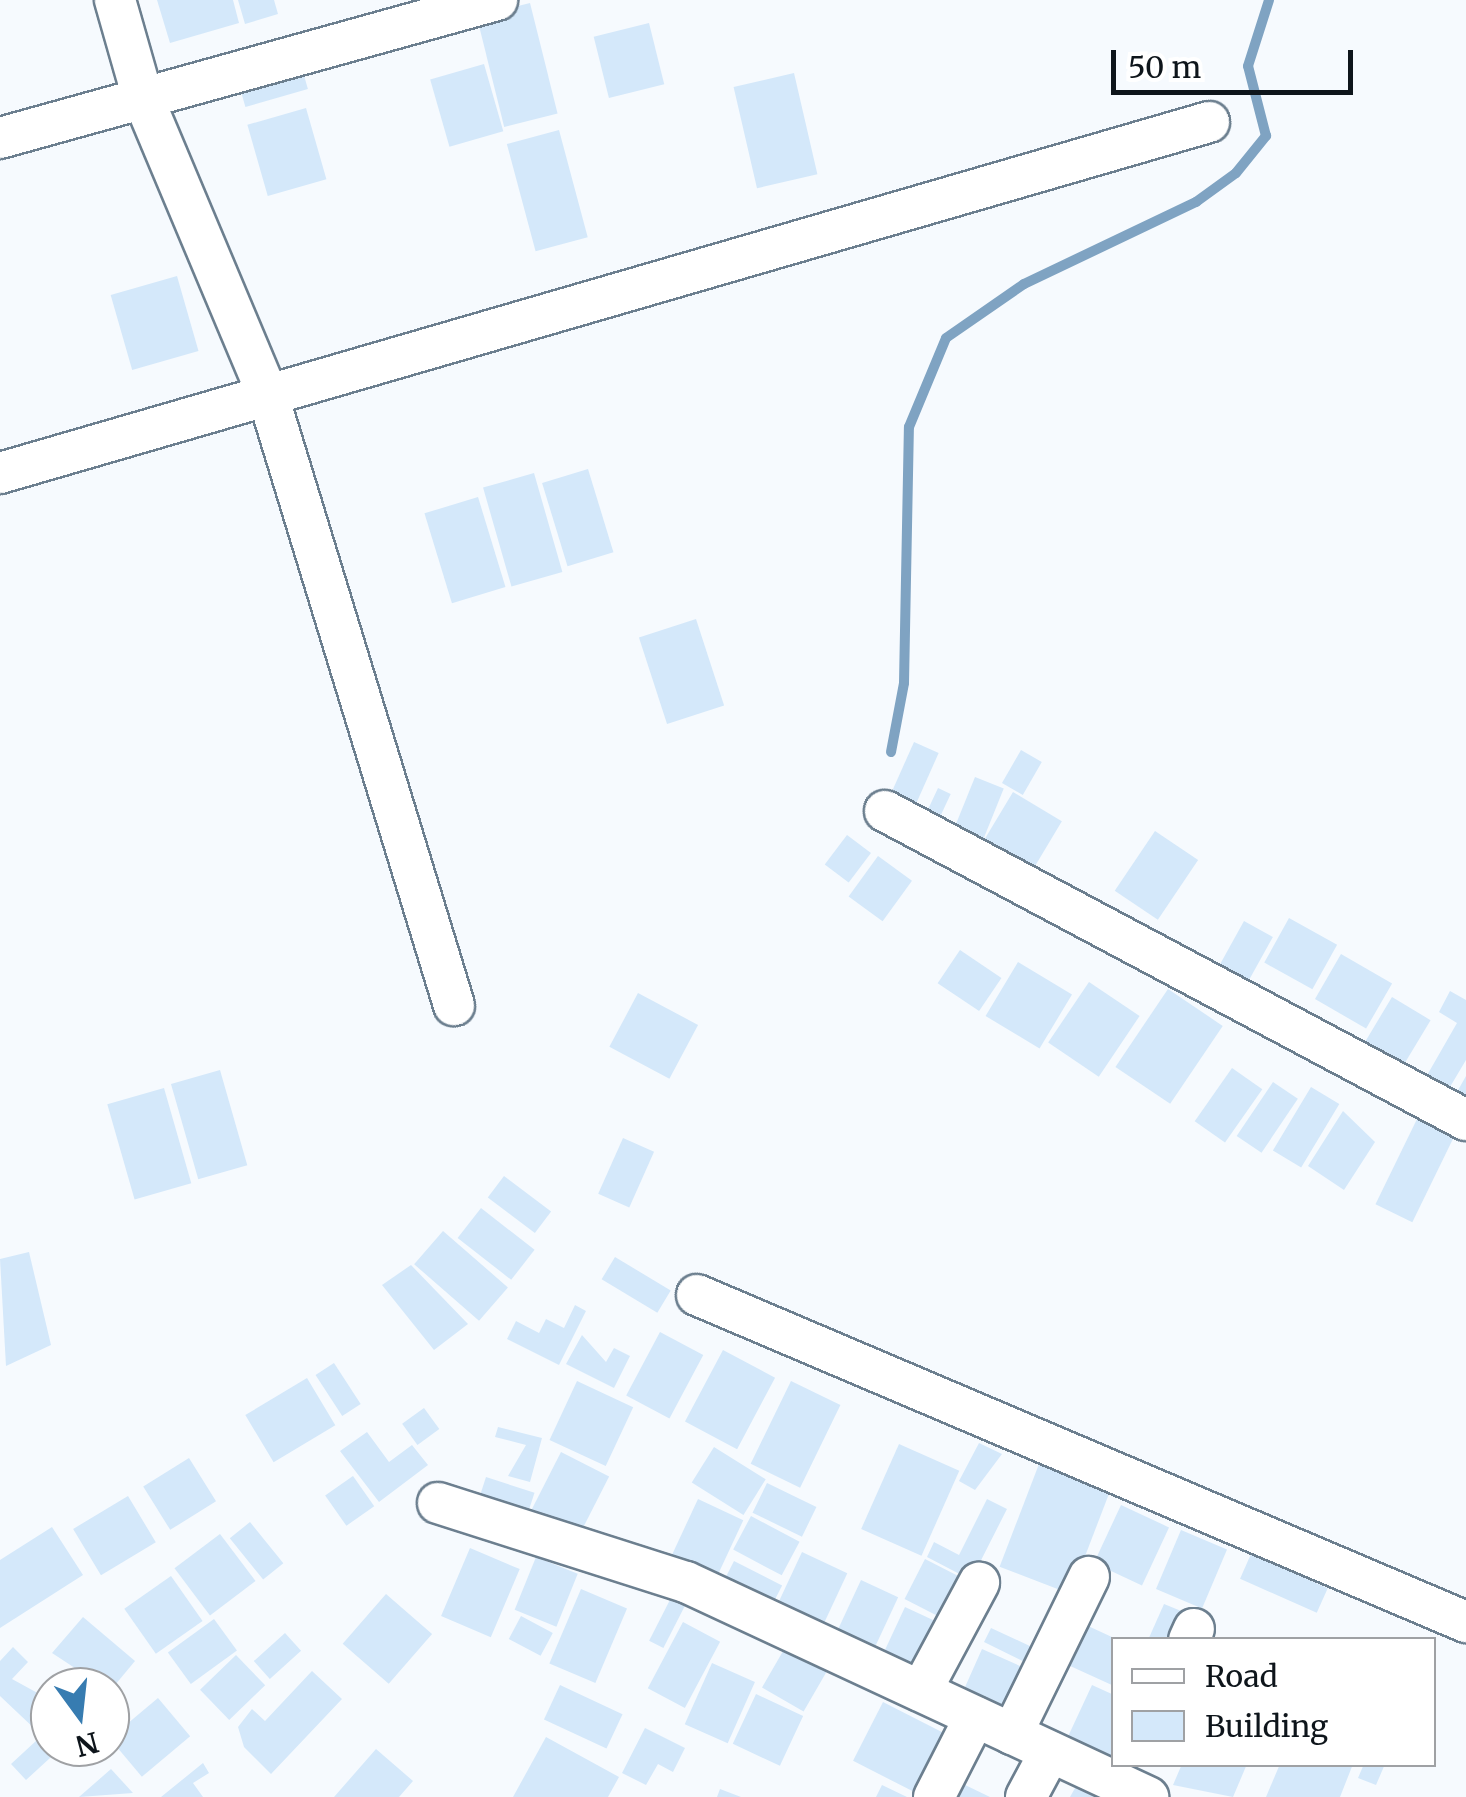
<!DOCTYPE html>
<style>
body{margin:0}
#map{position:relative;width:1466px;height:1797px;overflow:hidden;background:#f6fafe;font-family:Merriweather,serif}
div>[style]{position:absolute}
.stream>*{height:10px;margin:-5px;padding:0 5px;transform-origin:5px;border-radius:5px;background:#7fa3c2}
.building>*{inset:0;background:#d4e8fa;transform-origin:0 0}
.roads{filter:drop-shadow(2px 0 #6c7f8f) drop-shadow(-2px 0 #6c7f8f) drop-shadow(0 2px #6c7f8f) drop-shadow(0 -2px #6c7f8f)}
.minor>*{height:40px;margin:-20px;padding:0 20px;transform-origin:20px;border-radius:20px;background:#fff}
span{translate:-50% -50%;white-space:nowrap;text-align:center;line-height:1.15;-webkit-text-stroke:8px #fff;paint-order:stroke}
.legend{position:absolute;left:1111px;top:1637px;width:325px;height:130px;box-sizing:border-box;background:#fff;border:2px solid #9fa1a4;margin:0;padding:12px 18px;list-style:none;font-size:30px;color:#0e151b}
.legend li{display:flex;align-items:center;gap:20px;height:50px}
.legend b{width:50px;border:2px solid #9fa1a4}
.north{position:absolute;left:30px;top:1667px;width:100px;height:100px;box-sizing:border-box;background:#fff;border:2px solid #9fa1a4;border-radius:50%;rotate:165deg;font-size:28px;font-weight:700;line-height:40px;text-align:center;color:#0e151b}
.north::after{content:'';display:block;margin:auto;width:35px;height:45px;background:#377cb1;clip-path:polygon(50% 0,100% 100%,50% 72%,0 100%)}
.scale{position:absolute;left:1111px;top:50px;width:242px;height:45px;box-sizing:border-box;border:5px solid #0e151b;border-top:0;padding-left:12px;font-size:30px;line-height:35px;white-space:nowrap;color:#0e151b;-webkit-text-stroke:8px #fff;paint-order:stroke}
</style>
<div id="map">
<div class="stream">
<div style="left:891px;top:752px;width:70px;rotate:-79.3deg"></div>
<div style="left:904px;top:683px;width:256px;rotate:-88.9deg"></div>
<div style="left:909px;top:427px;width:96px;rotate:-67.4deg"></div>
<div style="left:946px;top:338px;width:95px;rotate:-34.7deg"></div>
<div style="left:1024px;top:284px;width:191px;rotate:-25.5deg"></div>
<div style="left:1196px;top:202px;width:49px;rotate:-35.9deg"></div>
<div style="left:1236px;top:173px;width:48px;rotate:-51deg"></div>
<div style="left:1266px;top:136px;width:72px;rotate:-104.4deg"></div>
<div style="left:1248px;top:66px;width:69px;rotate:-72.3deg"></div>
</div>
<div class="building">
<div style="clip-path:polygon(157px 0,233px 0,239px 23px,170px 43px)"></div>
<div style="clip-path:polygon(238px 0,274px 0,278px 14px,245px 24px)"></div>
<div style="left:530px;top:3px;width:114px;height:55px;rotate:76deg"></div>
<div style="left:649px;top:23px;width:63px;height:57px;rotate:76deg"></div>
<div style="left:484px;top:64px;width:70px;height:56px;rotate:74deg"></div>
<div style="left:301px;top:65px;width:25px;height:65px;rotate:74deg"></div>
<div style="left:794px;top:73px;width:104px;height:62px;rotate:77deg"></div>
<div style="left:306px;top:108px;width:74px;height:61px;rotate:74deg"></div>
<div style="left:559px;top:130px;width:111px;height:54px;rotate:75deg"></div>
<div style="left:177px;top:276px;width:78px;height:69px;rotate:74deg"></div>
<div style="left:588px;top:469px;width:87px;height:48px;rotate:73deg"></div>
<div style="left:534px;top:473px;width:103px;height:53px;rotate:74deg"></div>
<div style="left:478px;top:497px;width:94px;height:56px;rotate:73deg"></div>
<div style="left:696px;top:619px;width:91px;height:60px;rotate:72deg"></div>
<div style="left:914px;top:742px;width:27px;height:63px;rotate:24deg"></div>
<div style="left:1021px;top:750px;width:24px;height:38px;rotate:30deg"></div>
<div style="left:975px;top:777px;width:31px;height:61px;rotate:22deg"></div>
<div style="left:938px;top:788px;width:14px;height:32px;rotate:25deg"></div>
<div style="left:1013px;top:792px;width:57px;height:61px;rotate:31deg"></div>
<div style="left:1155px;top:831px;width:52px;height:72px;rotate:34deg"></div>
<div style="left:847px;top:835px;width:30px;height:37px;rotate:37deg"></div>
<div style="left:878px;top:856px;width:42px;height:50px;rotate:36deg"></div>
<div style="left:1289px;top:918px;width:55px;height:51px;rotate:29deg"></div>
<div style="left:1244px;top:921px;width:33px;height:60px;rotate:29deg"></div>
<div style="left:960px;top:950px;width:50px;height:40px;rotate:34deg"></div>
<div style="left:1341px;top:954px;width:59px;height:52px;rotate:30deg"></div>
<div style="left:1018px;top:962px;width:63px;height:63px;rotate:31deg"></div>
<div style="left:1089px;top:982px;width:61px;height:73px;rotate:34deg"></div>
<div style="left:1168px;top:989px;width:66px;height:94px;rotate:34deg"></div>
<div style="clip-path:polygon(1450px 991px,1466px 1000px,1466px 1060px,1444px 1097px,1422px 1084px,1457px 1023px,1439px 1012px)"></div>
<div style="left:638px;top:993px;width:68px;height:61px;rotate:28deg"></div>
<div style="left:1392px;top:997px;width:45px;height:62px;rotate:31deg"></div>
<div style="left:1232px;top:1068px;width:37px;height:65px;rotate:35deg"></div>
<div style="left:220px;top:1070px;width:99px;height:51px;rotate:74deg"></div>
<div style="clip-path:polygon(1466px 1076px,1466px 1109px,1452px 1101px)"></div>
<div style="left:1273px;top:1082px;width:30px;height:65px;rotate:34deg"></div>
<div style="left:1311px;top:1087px;width:33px;height:74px;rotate:31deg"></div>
<div style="left:164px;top:1088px;width:99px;height:59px;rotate:74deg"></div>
<div style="clip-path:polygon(1343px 1111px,1375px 1142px,1344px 1190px,1308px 1166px)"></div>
<div style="left:1418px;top:1117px;width:41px;height:97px;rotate:26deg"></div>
<div style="left:623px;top:1138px;width:34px;height:61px;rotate:24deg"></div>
<div style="left:504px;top:1176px;width:59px;height:27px;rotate:37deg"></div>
<div style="left:481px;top:1208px;width:68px;height:38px;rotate:38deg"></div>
<div style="left:443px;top:1231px;width:86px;height:44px;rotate:41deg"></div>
<div style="clip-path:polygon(29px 1252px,51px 1345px,6px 1366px,0 1259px)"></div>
<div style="left:615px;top:1257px;width:65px;height:26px;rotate:31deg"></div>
<div style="clip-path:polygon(411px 1265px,468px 1324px,434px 1350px,382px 1285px)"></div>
<div style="clip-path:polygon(575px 1305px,586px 1311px,559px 1365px,507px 1339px,516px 1321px,539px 1333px,546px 1319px,564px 1328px)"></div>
<div style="left:660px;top:1332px;width:49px;height:72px;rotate:28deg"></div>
<div style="clip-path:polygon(582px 1335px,606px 1362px,614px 1348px,630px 1356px,614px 1388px,566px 1364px)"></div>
<div style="left:723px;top:1350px;width:59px;height:81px;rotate:28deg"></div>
<div style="left:334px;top:1363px;width:49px;height:22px;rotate:57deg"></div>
<div style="left:307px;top:1378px;width:55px;height:72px;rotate:59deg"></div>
<div style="left:577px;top:1381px;width:62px;height:65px;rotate:25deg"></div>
<div style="left:791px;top:1381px;width:55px;height:92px;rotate:26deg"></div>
<div style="left:424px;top:1408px;width:26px;height:27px;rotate:54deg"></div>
<div style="clip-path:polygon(498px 1427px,542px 1438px,530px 1482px,508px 1476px,526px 1445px,495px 1437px)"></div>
<div style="clip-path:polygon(367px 1432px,389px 1462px,412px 1445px,428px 1465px,379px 1502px,340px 1451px)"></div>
<div style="clip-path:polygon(979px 1443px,1002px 1454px,975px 1490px,959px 1481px)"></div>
<div style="left:899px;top:1444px;width:66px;height:93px;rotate:24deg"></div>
<div style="left:714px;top:1447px;width:61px;height:42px;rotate:32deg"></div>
<div style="left:561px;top:1452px;width:54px;height:69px;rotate:27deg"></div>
<div style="left:189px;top:1458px;width:51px;height:54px;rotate:58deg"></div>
<div style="left:1039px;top:1464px;width:76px;height:110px;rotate:21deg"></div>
<div style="left:353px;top:1476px;width:37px;height:34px;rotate:55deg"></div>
<div style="left:486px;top:1477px;width:51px;height:26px;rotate:18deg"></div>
<div style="left:767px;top:1483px;width:55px;height:33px;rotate:26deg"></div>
<div style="left:128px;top:1496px;width:54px;height:64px;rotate:59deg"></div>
<div style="left:698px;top:1499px;width:50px;height:68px;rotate:25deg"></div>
<div style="clip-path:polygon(987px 1499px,1007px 1509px,971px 1580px,927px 1557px,934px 1542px,959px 1555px)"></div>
<div style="left:1121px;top:1505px;width:53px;height:64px;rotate:25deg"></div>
<div style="left:751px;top:1516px;width:55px;height:38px;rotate:28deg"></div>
<div style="left:250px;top:1522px;width:53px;height:26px;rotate:51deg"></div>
<div style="clip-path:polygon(52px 1527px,83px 1575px,0 1628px,0 1560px)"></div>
<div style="left:1181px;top:1530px;width:50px;height:64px;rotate:23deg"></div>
<div style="left:220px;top:1534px;width:59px;height:57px;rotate:53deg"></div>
<div style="left:470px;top:1548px;width:54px;height:74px;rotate:23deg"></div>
<div style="left:802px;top:1552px;width:50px;height:66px;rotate:25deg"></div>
<div style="left:1251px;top:1554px;width:84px;height:27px;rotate:24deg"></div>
<div style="left:536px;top:1557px;width:45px;height:57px;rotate:22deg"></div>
<div style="left:925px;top:1559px;width:51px;height:45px;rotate:27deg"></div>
<div style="left:734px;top:1561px;width:54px;height:28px;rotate:27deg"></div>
<div style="left:171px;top:1576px;width:55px;height:57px;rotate:55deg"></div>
<div style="left:861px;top:1580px;width:41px;height:68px;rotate:25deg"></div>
<div style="left:581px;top:1589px;width:50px;height:81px;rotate:23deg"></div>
<div style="left:675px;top:1590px;width:16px;height:57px;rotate:27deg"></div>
<div style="left:386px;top:1594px;width:61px;height:66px;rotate:41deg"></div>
<div style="clip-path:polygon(1164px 1604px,1191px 1615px,1181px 1640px,1148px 1640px)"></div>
<div style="left:905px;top:1607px;width:38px;height:62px;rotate:25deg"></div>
<div style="clip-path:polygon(1050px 1611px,1063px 1617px,1037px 1668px,984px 1642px,991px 1628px,1032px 1647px)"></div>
<div style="left:521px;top:1616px;width:36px;height:26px;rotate:28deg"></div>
<div style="clip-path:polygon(83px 1617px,135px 1661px,110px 1691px,52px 1653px)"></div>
<div style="left:214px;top:1619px;width:39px;height:57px;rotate:54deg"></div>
<div style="left:683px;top:1622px;width:42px;height:75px;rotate:28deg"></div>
<div style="clip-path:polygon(1086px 1625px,1114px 1638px,1114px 1686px,1068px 1665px)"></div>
<div style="left:285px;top:1633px;width:24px;height:42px;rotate:48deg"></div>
<div style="left:786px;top:1646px;width:48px;height:48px;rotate:30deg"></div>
<div style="clip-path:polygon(13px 1647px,28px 1662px,12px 1679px,43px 1696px,50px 1689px,50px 1717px,37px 1731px,0 1696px,0 1661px)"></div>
<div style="left:982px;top:1649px;width:52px;height:51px;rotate:24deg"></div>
<div style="left:236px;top:1655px;width:42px;height:50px;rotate:46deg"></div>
<div style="left:712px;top:1663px;width:47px;height:67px;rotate:24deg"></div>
<div style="clip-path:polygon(312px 1671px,342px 1699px,271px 1774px,244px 1747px,238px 1727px,252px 1709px,265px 1721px)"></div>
<div style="left:560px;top:1685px;width:69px;height:38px;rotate:25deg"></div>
<div style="clip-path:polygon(1092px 1685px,1114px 1695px,1114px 1765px,1065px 1743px)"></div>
<div style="left:756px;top:1694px;width:52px;height:55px;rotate:25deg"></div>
<div style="left:158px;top:1698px;width:50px;height:63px;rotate:50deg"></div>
<div style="left:883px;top:1702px;width:77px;height:66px;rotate:27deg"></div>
<div style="clip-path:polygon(50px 1728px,50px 1747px,62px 1747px,26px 1780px,11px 1764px)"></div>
<div style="clip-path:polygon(645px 1728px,685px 1748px,673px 1772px,658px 1764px,646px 1785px,622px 1773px)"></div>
<div style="clip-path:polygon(546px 1737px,619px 1777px,608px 1797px,513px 1797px)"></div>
<div style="clip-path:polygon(376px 1749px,413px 1781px,399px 1797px,334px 1797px)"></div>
<div style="clip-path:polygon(203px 1763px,209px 1773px,193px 1783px,203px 1797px,161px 1797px)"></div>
<div style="clip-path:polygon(1182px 1764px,1247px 1764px,1233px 1797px,1173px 1785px)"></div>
<div style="clip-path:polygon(1280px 1764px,1353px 1764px,1340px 1797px,1266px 1797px)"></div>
<div style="clip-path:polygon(1364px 1764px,1385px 1764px,1376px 1785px,1358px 1778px)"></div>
<div style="clip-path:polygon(111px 1769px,133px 1793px,79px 1797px)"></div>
<div style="clip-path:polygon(1079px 1781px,1105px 1797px,1070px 1797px)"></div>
<div style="clip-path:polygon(961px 1783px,990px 1797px,955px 1797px)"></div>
<div style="clip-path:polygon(882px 1785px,907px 1797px,876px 1797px)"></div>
<div style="clip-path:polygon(720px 1789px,741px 1797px,717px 1797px)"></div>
</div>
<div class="roads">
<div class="minor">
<div style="left:115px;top:0;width:102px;rotate:74.1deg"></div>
<div style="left:143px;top:98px;width:323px;rotate:67.2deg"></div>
<div style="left:268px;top:396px;width:637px;rotate:73.02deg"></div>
<div style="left:0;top:138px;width:516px;rotate:-15.52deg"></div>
<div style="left:0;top:473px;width:1259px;rotate:-16.19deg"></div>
<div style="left:885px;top:811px;width:658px;rotate:28.01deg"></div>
<div style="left:697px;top:1295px;width:836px;rotate:23.04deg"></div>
<div style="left:438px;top:1503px;width:260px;rotate:17.7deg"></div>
<div style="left:686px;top:1582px;width:510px;rotate:24.96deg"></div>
<div style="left:1189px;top:1640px;width:12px;rotate:-66deg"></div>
<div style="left:921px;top:1691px;width:123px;rotate:-61.8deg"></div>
<div style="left:1012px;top:1734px;width:175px;rotate:-63.9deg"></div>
<div style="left:934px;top:1797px;width:90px;rotate:-62.9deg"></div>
<div style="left:1026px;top:1797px;width:51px;rotate:-61.9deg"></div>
</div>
</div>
<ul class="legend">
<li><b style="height:12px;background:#fff"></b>Road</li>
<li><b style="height:28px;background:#d4e8fa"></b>Building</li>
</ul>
<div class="north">N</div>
<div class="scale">50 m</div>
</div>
